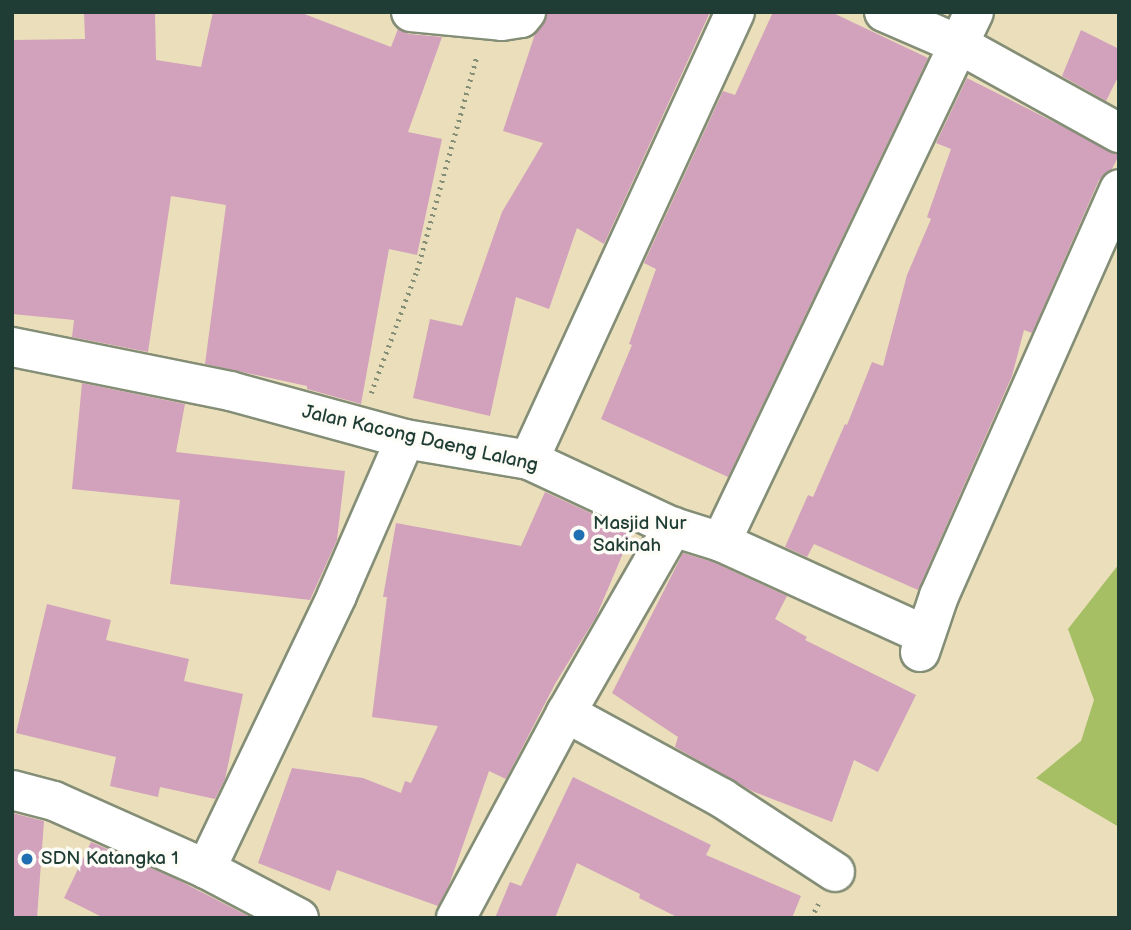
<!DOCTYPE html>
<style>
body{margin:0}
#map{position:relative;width:1131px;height:930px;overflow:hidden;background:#eadfba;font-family:"Balsamiq Sans",sans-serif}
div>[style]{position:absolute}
.green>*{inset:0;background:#a6bf64}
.building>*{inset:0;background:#d2a1bc}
.path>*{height:4.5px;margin-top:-2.25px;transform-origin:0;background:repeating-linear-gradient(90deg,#848e77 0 2px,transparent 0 7px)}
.roads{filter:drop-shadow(2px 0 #848e77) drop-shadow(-2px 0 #848e77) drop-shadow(0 2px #848e77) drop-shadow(0 -2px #848e77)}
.street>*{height:38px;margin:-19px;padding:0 19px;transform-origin:19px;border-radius:19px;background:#fff}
.dots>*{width:19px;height:19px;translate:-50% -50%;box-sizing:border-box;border:4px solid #fdfcf7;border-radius:50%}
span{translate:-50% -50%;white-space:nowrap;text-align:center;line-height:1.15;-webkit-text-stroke:7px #fdfcf7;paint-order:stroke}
.street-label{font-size:19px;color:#1f3d34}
.poi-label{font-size:19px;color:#1f3d34}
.left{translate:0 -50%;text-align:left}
.frame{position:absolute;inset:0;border:14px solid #1f3d34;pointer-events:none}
</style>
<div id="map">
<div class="green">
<div style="clip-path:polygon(1119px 564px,1119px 827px,1036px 778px,1081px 741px,1094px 700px,1068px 629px)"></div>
</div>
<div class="building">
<div style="clip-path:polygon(84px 12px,155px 12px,156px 60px,201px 67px,213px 12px,299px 12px,391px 47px,398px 29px,409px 34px,442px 37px,408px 132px,442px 139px,417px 255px,389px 249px,361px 404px,307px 389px,307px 386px,205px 364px,226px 205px,171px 196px,148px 352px,72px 337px,74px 320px,12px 314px,12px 40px,85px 39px)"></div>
<div style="clip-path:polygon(547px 12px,710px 12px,604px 244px,577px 228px,549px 309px,516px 297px,490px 416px,413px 398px,430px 319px,462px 326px,502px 212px,543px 143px,503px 131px,535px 34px,543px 25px)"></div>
<div style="clip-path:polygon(773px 12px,831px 12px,928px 58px,728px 477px,601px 419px,632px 345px,629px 344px,656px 269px,644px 263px,723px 91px,735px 95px)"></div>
<div style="clip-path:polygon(1081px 30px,1119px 49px,1119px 75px,1106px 101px,1062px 76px)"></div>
<div style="clip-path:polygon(967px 78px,1119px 155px,1112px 169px,1099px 180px,1032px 333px,1024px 330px,1012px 376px,918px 590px,814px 544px,807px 557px,785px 547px,808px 495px,813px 497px,845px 424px,847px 425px,872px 362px,883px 366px,907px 275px,931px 219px,927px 217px,951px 149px,936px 143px)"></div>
<div style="clip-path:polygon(82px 383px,185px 404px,176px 452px,345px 471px,337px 540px,310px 600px,170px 584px,180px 500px,72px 489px)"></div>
<div style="clip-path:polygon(545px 492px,632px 532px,596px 617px,555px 684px,506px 779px,489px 771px,449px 885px,438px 906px,337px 870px,330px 891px,258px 863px,292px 768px,363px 778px,401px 793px,405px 781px,411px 783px,438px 726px,372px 717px,387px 597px,383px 597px,396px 523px,521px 546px)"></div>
<div style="clip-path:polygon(683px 553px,713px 562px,787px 596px,775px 619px,807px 637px,805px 640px,916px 695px,878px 772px,854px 760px,832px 822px,752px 791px,675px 747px,678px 737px,612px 693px)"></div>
<div style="clip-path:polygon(47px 604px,111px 620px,106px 640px,189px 659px,184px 681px,243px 694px,225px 779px,215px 799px,160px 787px,158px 797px,110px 786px,116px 757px,16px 733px)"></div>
<div style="clip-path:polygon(573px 777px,711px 845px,706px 855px,801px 896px,792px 918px,679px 918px,639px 898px,640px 894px,577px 863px,555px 918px,495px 918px,510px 882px,521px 886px)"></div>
<div style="clip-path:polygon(12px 813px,44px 821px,37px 918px,12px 918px)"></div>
<div style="clip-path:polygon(91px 842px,176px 879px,252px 918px,104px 918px,64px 898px)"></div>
</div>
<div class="path">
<div style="left:371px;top:393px;width:131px;rotate:-69.5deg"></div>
<div style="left:417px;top:270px;width:223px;rotate:-74.4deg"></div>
<div style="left:811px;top:918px;width:16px;rotate:-63deg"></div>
</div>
<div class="roads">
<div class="street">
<div style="left:411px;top:12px;width:91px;rotate:5.6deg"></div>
<div style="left:502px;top:21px;width:19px;rotate:-9deg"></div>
<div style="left:521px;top:18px;width:8px;rotate:-50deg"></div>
<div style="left:884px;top:12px;width:83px;rotate:23.5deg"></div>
<div style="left:960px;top:45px;width:182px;rotate:29deg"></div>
<div style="left:12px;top:347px;width:222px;rotate:11.4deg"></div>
<div style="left:230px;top:391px;width:181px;rotate:15.3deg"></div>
<div style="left:405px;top:439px;width:126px;rotate:9.6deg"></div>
<div style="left:529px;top:460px;width:159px;rotate:25deg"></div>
<div style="left:673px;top:527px;width:50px;rotate:17.4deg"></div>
<div style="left:721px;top:542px;width:224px;rotate:24.5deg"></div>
<div style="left:529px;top:460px;width:493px;rotate:-65.3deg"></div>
<div style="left:721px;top:542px;width:587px;rotate:-64.48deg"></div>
<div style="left:920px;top:652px;width:59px;rotate:-71.3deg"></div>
<div style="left:939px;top:596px;width:445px;rotate:-66.1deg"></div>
<div style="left:566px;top:713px;width:178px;rotate:28.6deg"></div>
<div style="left:722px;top:798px;width:135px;rotate:33.2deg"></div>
<div style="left:12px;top:790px;width:43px;rotate:14.7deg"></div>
<div style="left:54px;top:801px;width:167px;rotate:24.1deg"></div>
<div style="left:206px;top:869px;width:105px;rotate:27.8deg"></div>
<div style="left:206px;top:869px;width:304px;rotate:-64.4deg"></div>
<div style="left:337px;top:595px;width:170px;rotate:-66.4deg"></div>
<div style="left:456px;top:918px;width:233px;rotate:-61.8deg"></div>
<div style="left:566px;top:713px;width:215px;rotate:-60.1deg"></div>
</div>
</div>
<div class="dots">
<div style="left:579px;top:535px;background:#1f6fb2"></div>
<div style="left:27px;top:859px;background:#1f6fb2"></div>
</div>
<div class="street-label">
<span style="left:420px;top:439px;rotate:13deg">Jalan Kacong Daeng Lalang</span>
</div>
<div class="poi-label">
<span class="left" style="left:593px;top:535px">Masjid Nur<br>Sakinah</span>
<span class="left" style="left:41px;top:859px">SDN Katangka 1</span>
</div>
<div class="frame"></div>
</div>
